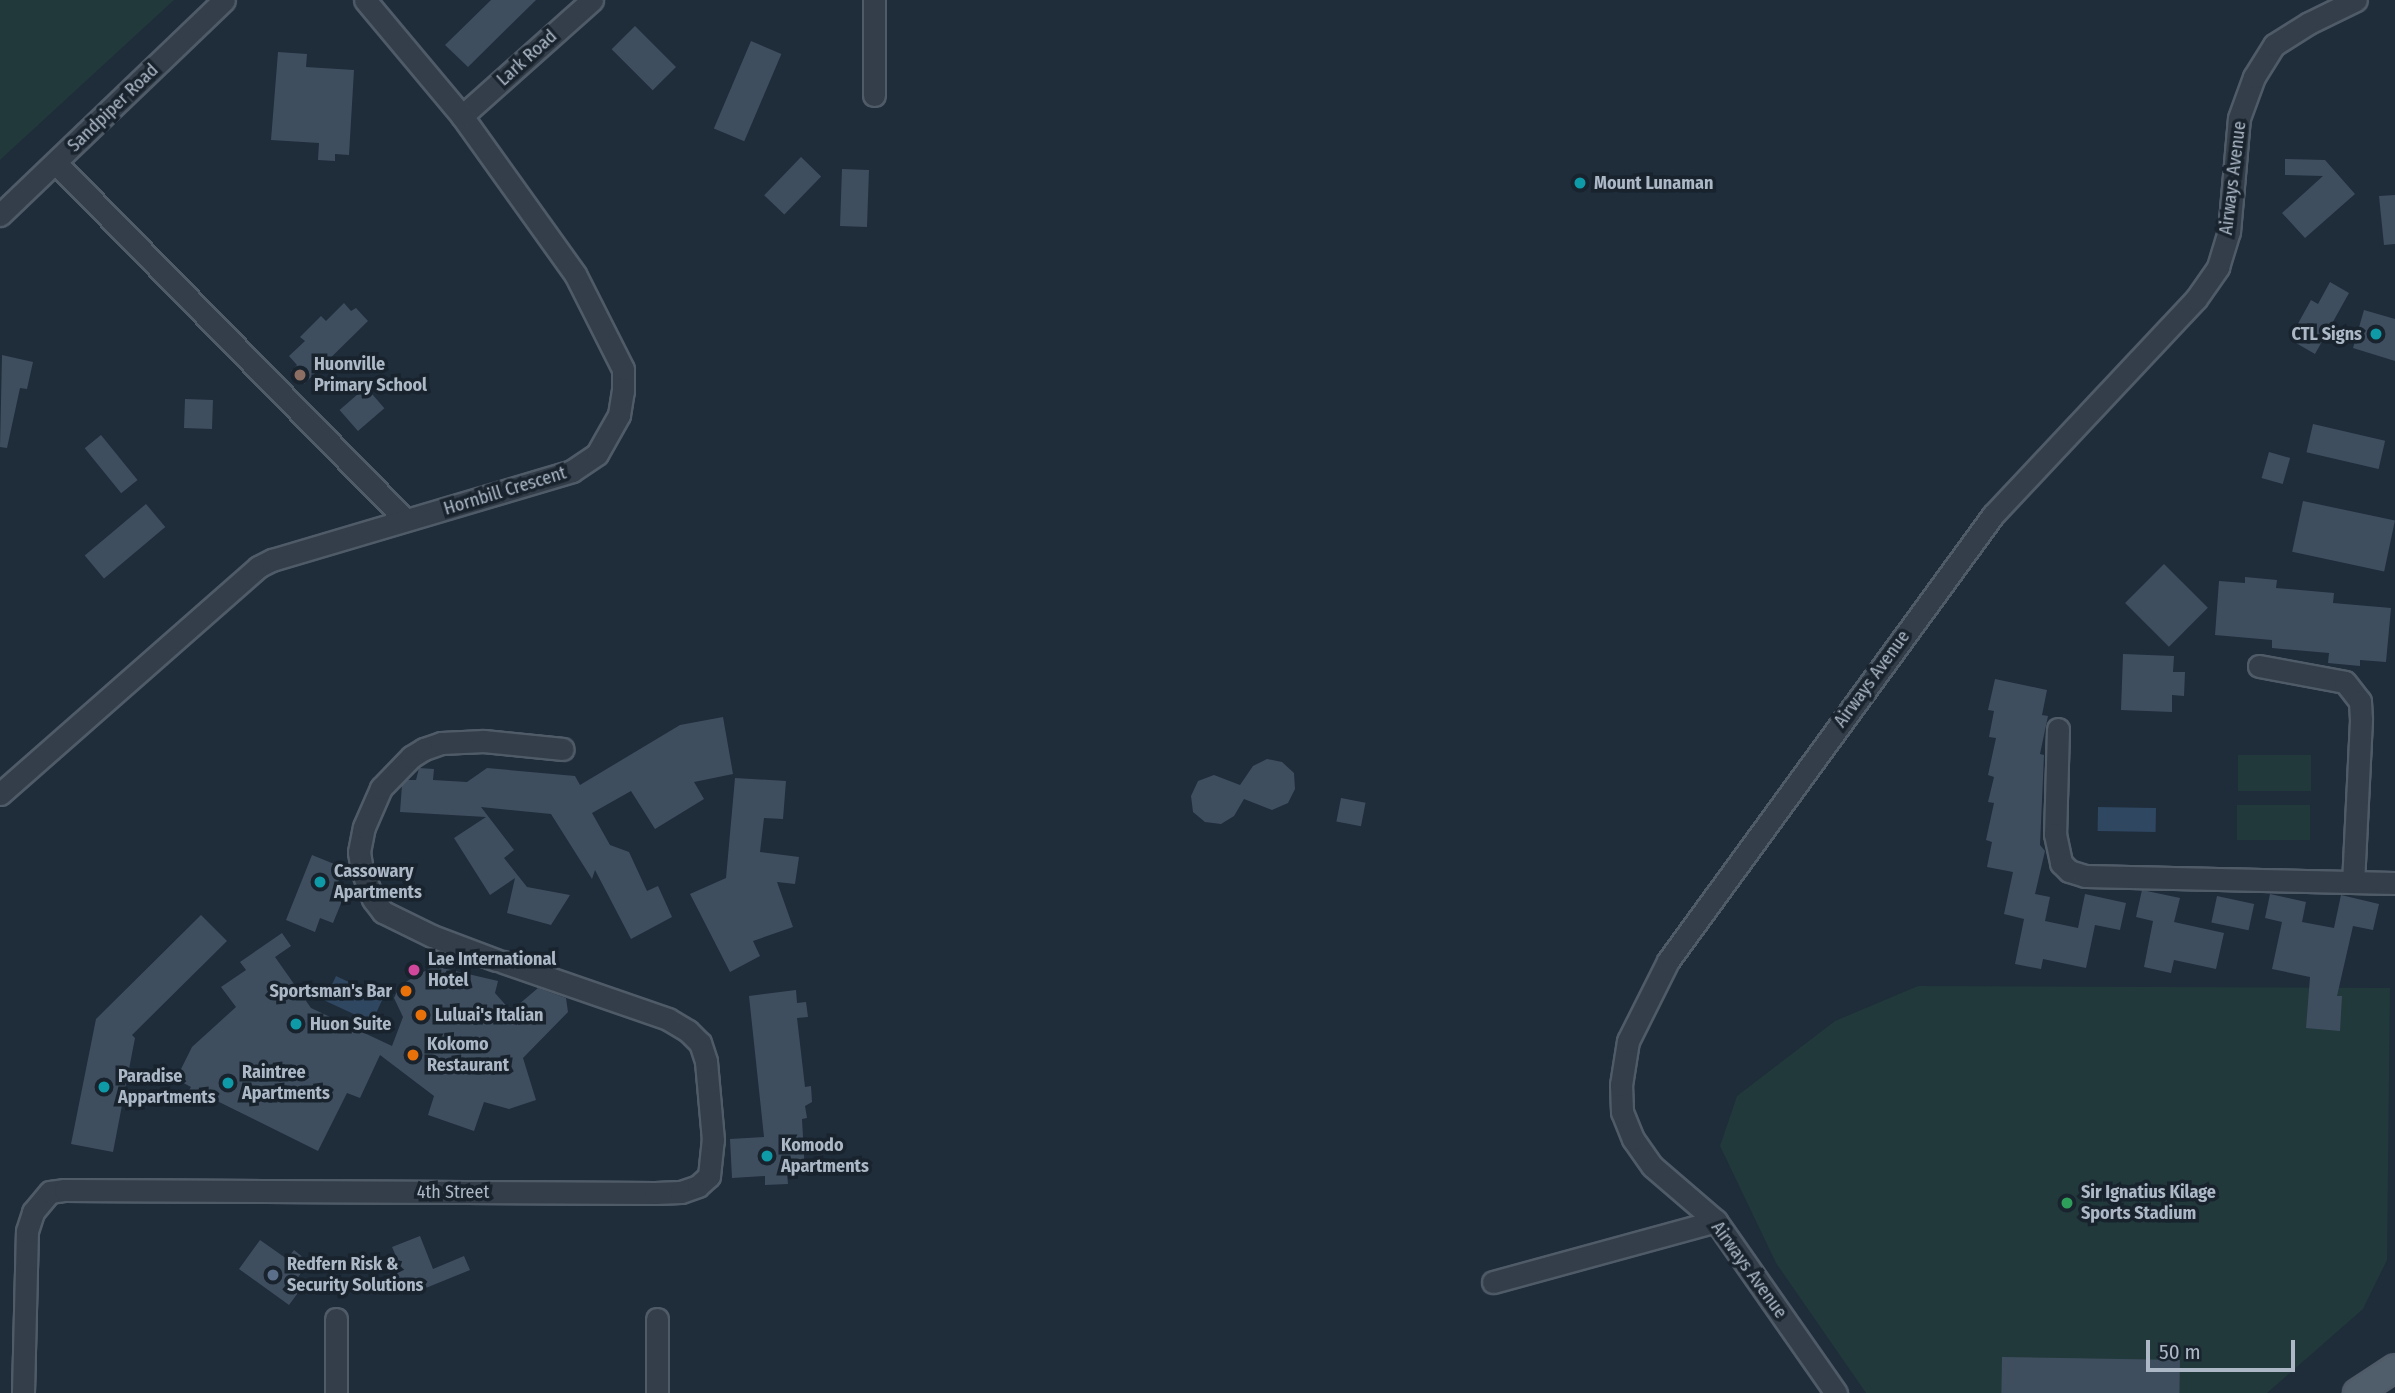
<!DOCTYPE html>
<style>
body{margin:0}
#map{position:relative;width:2395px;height:1393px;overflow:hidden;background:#1f2c3a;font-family:"Fira Sans Condensed",sans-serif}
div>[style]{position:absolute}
.green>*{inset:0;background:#21393b;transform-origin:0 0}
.water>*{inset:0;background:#2f4761;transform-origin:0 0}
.building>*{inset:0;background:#3f4e5f;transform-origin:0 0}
.roads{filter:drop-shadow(2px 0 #505b68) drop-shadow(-2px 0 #505b68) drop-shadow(0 2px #505b68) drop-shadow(0 -2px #505b68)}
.minor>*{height:21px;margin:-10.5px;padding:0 10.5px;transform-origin:10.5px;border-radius:10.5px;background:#333e4a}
.major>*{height:26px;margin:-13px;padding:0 13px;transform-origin:13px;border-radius:13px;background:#505d6a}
.dots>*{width:19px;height:19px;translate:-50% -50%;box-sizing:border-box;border:4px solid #18232e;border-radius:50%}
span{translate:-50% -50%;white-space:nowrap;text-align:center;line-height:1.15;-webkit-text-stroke:7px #18232e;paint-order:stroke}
.street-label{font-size:18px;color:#adb8c7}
.poi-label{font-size:18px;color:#adb8c7;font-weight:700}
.left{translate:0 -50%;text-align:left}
.right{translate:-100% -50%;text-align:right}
.scale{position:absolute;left:2146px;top:1340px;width:149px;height:32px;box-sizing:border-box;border:4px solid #adb8c7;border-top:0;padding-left:9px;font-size:21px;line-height:24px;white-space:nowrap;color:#adb8c7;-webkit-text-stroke:5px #18232e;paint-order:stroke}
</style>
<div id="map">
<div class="green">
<div style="clip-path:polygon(0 0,174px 0,0 160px)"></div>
<div style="left:2238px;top:755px;width:73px;height:36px"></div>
<div style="left:2237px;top:805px;width:73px;height:35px"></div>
<div style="clip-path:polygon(1918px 986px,2390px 988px,2387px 1260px,2363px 1309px,2267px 1393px,1866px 1393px,1776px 1263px,1720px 1146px,1737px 1096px,1835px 1021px)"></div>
</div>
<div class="water">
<div style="left:2098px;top:807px;width:58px;height:24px;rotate:1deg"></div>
<div style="left:336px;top:976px;width:52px;height:27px;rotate:25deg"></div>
</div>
<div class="building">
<div style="clip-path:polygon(491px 0,536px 0,468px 67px,445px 45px)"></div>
<div style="left:635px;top:26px;width:58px;height:33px;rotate:45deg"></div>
<div style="left:751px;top:41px;width:33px;height:95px;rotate:23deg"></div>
<div style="clip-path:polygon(278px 52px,307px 54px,306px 67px,354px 70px,349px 155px,335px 154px,335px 161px,318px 160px,319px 143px,271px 140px)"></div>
<div style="left:801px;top:157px;width:28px;height:53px;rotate:44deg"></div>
<div style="clip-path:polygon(2285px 159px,2325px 160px,2355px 194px,2305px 238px,2282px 213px,2323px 176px,2285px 175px)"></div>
<div style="left:842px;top:169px;width:27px;height:57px;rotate:2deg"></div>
<div style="clip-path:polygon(2395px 195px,2395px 244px,2384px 245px,2379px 196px)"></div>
<div style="clip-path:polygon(2330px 282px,2349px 293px,2315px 354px,2296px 343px,2302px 333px,2295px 329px,2311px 300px,2318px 304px)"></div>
<div style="clip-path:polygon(344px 303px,351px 311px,356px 308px,368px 321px,304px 384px,291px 371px,297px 365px,289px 356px,305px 341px,300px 337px,321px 316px,326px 321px)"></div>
<div style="clip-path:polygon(2364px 310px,2395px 319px,2395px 361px,2353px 348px)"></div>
<div style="clip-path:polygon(2px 355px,33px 362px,27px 389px,20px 388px,7px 448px,0 447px)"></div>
<div style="left:366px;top:387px;width:28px;height:35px;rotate:49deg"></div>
<div style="left:185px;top:399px;width:28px;height:29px;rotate:2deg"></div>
<div style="left:2313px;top:424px;width:74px;height:29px;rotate:13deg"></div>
<div style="left:101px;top:435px;width:58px;height:21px;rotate:51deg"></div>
<div style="left:2269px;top:452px;width:22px;height:27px;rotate:16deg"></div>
<div style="left:2303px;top:501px;width:94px;height:52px;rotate:12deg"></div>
<div style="left:146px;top:504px;width:30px;height:80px;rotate:50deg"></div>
<div style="left:2164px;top:564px;width:62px;height:55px;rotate:45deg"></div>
<div style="clip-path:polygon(2245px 577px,2277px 580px,2276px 588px,2334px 593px,2333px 603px,2391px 608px,2386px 662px,2360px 660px,2360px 666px,2328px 663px,2329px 653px,2272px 648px,2272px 640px,2215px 635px,2219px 581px,2245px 583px)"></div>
<div style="clip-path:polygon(2123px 654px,2174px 656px,2173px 672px,2185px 672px,2184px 696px,2172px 695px,2172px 712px,2121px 710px)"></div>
<div style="clip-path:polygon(1995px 679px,2047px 690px,2042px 715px,2048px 716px,2040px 754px,2044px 755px,2040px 845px,2045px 851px,2035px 894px,2050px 897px,2045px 921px,2078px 928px,2085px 894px,2126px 903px,2120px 930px,2095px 925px,2086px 968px,2043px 959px,2041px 969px,2015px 964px,2024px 919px,2004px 914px,2013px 872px,1987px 867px,1992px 842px,1986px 840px,1994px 803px,1988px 802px,1994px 777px,1988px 775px,1996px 738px,1989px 737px,1994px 711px,1988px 710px)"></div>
<div style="clip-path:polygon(723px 717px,733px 774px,694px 782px,704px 799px,655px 829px,631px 791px,592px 813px,610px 845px,629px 852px,647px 891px,658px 886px,672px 917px,631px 939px,595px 870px,592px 879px,551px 814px,481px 807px,514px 850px,504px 858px,527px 887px,570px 895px,551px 925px,507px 913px,515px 878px,490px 895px,454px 838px,486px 817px,400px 812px,402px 785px,407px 780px,416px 780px,419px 768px,434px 769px,433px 780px,467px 782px,487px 768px,575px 776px,580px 785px,680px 725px)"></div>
<div style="clip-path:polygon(1267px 759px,1282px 762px,1294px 773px,1295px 789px,1288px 803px,1272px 810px,1244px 799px,1234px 816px,1221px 824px,1205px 822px,1193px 812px,1191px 796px,1198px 781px,1214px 775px,1240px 785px,1253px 766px)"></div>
<div style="clip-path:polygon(735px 778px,786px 781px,783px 819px,764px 818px,760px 852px,799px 857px,795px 884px,777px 882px,793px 927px,753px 941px,760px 956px,730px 972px,690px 894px,726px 878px)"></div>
<div style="left:1341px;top:798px;width:25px;height:24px;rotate:11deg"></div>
<div style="clip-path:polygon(312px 855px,344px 868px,332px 897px,342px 901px,333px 923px,320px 918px,315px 932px,286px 920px)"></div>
<div style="clip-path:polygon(2142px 890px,2180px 898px,2174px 922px,2224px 933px,2216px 969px,2174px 960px,2171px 973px,2144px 967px,2153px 921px,2136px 917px)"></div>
<div style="clip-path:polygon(2270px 894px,2306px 902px,2302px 922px,2334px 928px,2341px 895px,2379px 904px,2373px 930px,2353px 926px,2337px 996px,2342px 996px,2340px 1031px,2306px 1028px,2310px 977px,2272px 969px,2282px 922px,2265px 918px)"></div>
<div style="left:2217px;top:896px;width:38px;height:27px;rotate:12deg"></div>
<div style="clip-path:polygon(201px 915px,227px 941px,132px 1035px,135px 1038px,113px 1152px,71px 1144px,96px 1019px)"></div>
<div style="clip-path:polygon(282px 933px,291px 946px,275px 957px,311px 1008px,392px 1046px,403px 1017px,394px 998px,400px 985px,434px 966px,498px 981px,495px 993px,511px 1011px,538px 988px,566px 998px,568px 1012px,523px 1058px,536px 1100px,509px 1109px,484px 1102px,474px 1131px,428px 1115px,434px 1096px,380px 1055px,360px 1098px,347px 1093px,318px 1151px,211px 1098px,207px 1106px,186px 1095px,191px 1087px,176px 1079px,192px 1047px,236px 1007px,221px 987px,246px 970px,240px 962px)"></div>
<div style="clip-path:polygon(796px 990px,797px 1003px,806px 1002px,808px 1017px,797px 1018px,805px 1087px,811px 1086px,812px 1102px,805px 1106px,807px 1118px,802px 1119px,805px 1173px,787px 1174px,788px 1184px,765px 1185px,765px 1176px,732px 1178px,730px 1139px,764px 1137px,749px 996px)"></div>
<div style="clip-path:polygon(420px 1236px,433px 1269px,464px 1256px,470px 1270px,411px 1294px,407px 1284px,399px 1287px,391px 1266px,399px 1263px,392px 1247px)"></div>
<div style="clip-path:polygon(260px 1240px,287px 1259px,294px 1250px,309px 1262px,296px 1280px,303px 1286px,289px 1305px,239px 1269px)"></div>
<div style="left:2002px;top:1357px;width:178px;height:36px;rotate:1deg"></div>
</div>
<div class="roads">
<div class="minor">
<div style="left:874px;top:95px;width:95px;rotate:-90deg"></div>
<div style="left:462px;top:116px;width:174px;rotate:-41.7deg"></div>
<div style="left:56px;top:163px;width:499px;rotate:45.6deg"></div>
<div style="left:0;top:215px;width:310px;rotate:-43.8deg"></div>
<div style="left:2259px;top:666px;width:87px;rotate:10.5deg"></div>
<div style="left:2345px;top:682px;width:24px;rotate:52deg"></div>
<div style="left:2360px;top:701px;width:19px;rotate:87deg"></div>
<div style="left:2361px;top:720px;width:162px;rotate:92.8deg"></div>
<div style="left:2058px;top:729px;width:105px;rotate:91.6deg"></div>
<div style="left:2055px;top:834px;width:30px;rotate:78deg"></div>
<div style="left:2061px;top:863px;width:11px;rotate:45deg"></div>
<div style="left:2069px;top:871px;width:17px;rotate:17deg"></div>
<div style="left:2085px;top:876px;width:310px;rotate:1.3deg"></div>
<div style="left:0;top:794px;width:344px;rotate:-41.3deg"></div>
<div style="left:258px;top:567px;width:16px;rotate:-27deg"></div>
<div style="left:272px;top:560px;width:313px;rotate:-16.5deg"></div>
<div style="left:572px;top:471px;width:30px;rotate:-34deg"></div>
<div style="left:597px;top:454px;width:45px;rotate:-60.6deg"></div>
<div style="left:619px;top:415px;width:24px;rotate:-81deg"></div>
<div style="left:623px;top:391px;width:22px;rotate:-90deg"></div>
<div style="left:623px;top:369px;width:106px;rotate:-116.8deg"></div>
<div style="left:575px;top:274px;width:194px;rotate:-125.6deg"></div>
<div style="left:462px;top:116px;width:151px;rotate:-129.9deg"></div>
<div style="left:496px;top:960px;width:68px;rotate:-159.4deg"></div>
<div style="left:432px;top:936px;width:55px;rotate:-153.9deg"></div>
<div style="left:383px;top:912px;width:16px;rotate:-128deg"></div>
<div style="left:373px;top:899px;width:30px;rotate:-111deg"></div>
<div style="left:362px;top:871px;width:19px;rotate:-99deg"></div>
<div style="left:359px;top:852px;width:25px;rotate:-79deg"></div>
<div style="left:364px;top:827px;width:43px;rotate:-66.4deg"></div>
<div style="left:381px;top:788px;width:43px;rotate:-45.9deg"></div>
<div style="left:411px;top:757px;width:15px;rotate:-32deg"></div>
<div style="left:424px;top:749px;width:18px;rotate:-19deg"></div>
<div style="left:441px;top:743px;width:43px;rotate:-2.7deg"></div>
<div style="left:484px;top:741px;width:79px;rotate:5.8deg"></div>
<div style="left:1493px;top:1282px;width:231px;rotate:-15.3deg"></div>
<div style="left:336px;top:1319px;width:74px;rotate:90deg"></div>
<div style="left:657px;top:1319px;width:74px;rotate:90deg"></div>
<div style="left:23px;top:1393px;width:162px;rotate:-88.6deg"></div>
<div style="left:27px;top:1231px;width:20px;rotate:-72deg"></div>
<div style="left:33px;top:1212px;width:26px;rotate:-50deg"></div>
<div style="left:50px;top:1192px;width:15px;rotate:-8deg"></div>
<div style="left:65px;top:1190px;width:590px;rotate:0.29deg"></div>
<div style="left:655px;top:1193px;width:26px;rotate:-2deg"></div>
<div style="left:681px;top:1192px;width:18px;rotate:-19deg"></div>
<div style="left:698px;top:1186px;width:15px;rotate:-42deg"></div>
<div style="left:709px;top:1176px;width:36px;rotate:-84deg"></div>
<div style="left:713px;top:1140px;width:79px;rotate:-95.1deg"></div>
<div style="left:706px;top:1061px;width:19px;rotate:-108deg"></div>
<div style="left:700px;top:1043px;width:17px;rotate:-135deg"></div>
<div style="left:688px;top:1031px;width:23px;rotate:-149deg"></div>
<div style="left:668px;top:1019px;width:175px;rotate:-160.9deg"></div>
<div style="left:1836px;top:1393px;width:210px;rotate:-124.9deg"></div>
<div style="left:1716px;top:1221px;width:84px;rotate:-139.3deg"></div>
<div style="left:1652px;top:1166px;width:33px;rotate:-125deg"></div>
<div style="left:1633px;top:1139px;width:29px;rotate:-112deg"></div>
<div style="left:1622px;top:1112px;width:27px;rotate:-92deg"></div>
<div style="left:1621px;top:1085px;width:45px;rotate:-81deg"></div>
<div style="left:1628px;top:1041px;width:89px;rotate:-63.4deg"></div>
<div style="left:1668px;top:961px;width:552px;rotate:-53.92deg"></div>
<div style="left:1993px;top:515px;width:296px;rotate:-46.8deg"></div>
<div style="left:2196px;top:299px;width:39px;rotate:-55deg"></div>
<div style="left:2218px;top:267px;width:37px;rotate:-73deg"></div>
<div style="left:2229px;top:232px;width:114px;rotate:-85deg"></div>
<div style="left:2239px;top:118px;width:44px;rotate:-69.9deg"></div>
<div style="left:2254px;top:77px;width:38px;rotate:-58deg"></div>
<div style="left:2274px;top:45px;width:41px;rotate:-32.2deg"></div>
<div style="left:2309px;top:23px;width:52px;rotate:-26.1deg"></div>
</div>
<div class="major">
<div style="left:2357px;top:1393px;width:45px;rotate:-33.3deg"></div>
</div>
</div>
<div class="dots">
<div style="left:1580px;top:183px;background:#0f9aa8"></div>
<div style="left:2376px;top:334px;background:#0f9aa8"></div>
<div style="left:300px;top:375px;background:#8d6e63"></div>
<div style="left:320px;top:882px;background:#0f9aa8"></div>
<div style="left:414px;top:970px;background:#d1479c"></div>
<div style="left:406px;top:991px;background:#e8710a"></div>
<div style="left:421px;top:1015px;background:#e8710a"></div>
<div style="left:296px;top:1024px;background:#0f9aa8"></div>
<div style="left:413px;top:1055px;background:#e8710a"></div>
<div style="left:228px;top:1083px;background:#0f9aa8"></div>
<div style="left:104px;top:1087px;background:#0f9aa8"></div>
<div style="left:767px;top:1156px;background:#0f9aa8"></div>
<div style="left:2067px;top:1203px;background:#2e9e5b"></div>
<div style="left:273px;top:1275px;background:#5c6f8a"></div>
</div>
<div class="street-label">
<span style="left:527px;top:58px;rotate:-42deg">Lark Road</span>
<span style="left:113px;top:108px;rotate:-44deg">Sandpiper Road</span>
<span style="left:2233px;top:178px;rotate:-83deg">Airways Avenue</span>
<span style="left:505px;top:491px;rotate:-17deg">Hornbill Crescent</span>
<span style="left:1872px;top:679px;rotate:-54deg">Airways Avenue</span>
<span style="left:453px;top:1192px">4th Street</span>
<span style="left:1749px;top:1270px;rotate:54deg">Airways Avenue</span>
</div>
<div class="poi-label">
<span class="left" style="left:1594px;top:183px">Mount Lunaman</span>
<span class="right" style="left:2362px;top:334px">CTL Signs</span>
<span class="left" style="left:314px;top:375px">Huonville<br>Primary School</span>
<span class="left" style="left:334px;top:882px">Cassowary<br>Apartments</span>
<span class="left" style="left:428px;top:970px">Lae International<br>Hotel</span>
<span class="right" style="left:392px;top:991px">Sportsman's Bar</span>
<span class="left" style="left:435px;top:1015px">Luluai's Italian</span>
<span class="left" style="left:310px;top:1024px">Huon Suite</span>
<span class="left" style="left:427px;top:1055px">Kokomo<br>Restaurant</span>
<span class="left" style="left:242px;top:1083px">Raintree<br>Apartments</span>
<span class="left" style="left:118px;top:1087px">Paradise<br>Appartments</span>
<span class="left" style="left:781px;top:1156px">Komodo<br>Apartments</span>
<span class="left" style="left:2081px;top:1203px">Sir Ignatius Kilage<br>Sports Stadium</span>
<span class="left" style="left:287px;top:1275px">Redfern Risk &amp;<br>Security Solutions</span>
</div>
<div class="scale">50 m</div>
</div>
